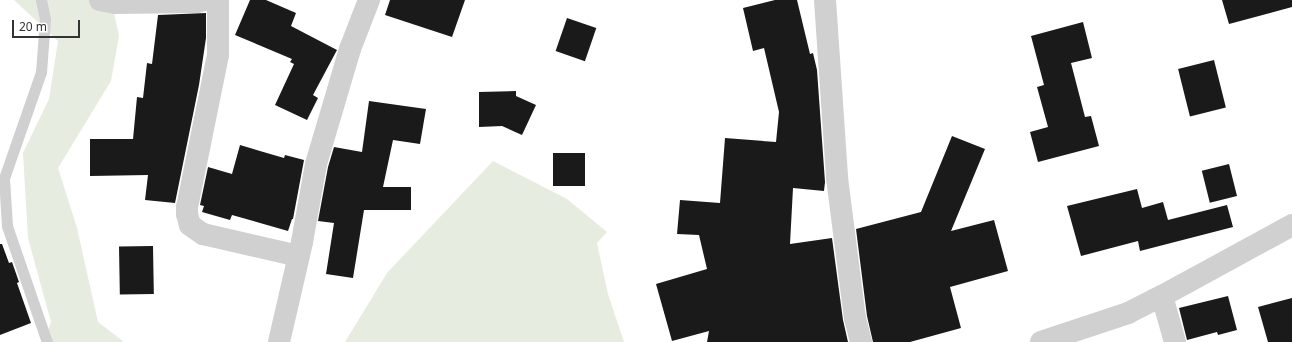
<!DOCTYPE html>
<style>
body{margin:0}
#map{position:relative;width:1292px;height:342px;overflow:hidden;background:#fff;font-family:"Noto Sans",sans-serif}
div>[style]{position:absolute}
.green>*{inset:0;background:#e6ecdf}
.building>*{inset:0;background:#1a1a1a;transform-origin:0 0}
.lane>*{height:11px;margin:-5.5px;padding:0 5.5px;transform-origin:5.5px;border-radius:5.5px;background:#d0d0d0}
.street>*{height:22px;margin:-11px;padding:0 11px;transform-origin:11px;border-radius:11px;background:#d0d0d0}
span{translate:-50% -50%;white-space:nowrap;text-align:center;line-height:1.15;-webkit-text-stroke:4px #fff;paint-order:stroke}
.scale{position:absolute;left:12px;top:20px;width:68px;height:18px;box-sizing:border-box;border:2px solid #333;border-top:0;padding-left:5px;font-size:12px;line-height:14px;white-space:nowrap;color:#333;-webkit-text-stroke:3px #fff;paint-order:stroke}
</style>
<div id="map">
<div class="green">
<div style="clip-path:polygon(14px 0,111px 0,119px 36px,111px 81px,58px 168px,77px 228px,98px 322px,124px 342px,44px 342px,51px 322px,28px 238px,23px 153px,49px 99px,58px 41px)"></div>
<div style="clip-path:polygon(493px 161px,567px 199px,607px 232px,597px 243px,608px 294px,624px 342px,345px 342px,387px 273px)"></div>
</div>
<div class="building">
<div style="clip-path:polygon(250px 0,266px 0,296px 13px,291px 26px,337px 50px,313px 95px,318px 98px,307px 120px,275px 105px,294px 64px,290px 62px,292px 59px,235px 35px)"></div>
<div style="clip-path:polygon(390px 0,465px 0,452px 37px,385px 15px)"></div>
<div style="clip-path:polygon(775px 0,797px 0,810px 54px,813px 53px,817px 70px,825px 182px,824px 191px,793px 188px,790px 244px,832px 238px,843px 320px,848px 342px,707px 342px,709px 331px,672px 341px,656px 284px,707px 269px,699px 235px,677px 234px,680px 200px,720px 203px,725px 138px,776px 142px,779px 112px,764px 48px,753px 51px,743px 8px)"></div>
<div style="clip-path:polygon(1222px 0,1292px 0,1292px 7px,1229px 24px)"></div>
<div style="clip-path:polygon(206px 13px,206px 38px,199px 85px,175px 203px,145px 200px,148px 175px,90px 176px,90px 139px,133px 139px,137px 97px,143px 98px,147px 63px,152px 64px,158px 15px)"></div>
<div style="left:567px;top:18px;width:31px;height:35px;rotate:19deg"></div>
<div style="clip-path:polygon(1083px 22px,1092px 58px,1071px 63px,1085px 117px,1091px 116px,1099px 146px,1038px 162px,1030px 132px,1048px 127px,1037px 87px,1044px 85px,1031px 36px)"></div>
<div style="left:1214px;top:60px;width:49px;height:37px;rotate:76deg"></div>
<div style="clip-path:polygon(516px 91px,516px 96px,536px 105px,522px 135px,502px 126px,479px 127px,479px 92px)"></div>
<div style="clip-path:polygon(369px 101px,426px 109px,420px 144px,393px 140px,383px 187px,411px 187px,411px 210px,364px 210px,353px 278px,326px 274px,334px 223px,318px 221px,328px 167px,334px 147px,362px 152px)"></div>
<div style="clip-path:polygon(952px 136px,985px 149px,951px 231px,994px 220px,1008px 271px,950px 287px,961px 328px,910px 342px,873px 342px,867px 316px,856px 229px,921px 212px)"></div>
<div style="clip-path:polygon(240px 145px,284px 158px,285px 155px,304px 160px,293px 219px,292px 219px,288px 231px,232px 215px,230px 220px,202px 212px,204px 206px,200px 205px,208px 167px,232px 174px)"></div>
<div style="left:553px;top:153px;width:32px;height:33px"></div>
<div style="left:1229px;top:164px;width:33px;height:28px;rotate:76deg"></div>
<div style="clip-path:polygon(1137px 189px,1142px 208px,1163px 202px,1168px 220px,1227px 205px,1233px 227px,1140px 251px,1138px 241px,1081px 256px,1067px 206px)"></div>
<div style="clip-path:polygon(0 244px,2px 244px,9px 263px,12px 262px,19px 282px,17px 283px,31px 323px,0 335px)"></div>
<div style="left:153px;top:246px;width:48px;height:34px;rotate:89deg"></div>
<div style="clip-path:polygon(1228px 296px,1237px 330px,1218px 335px,1217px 332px,1187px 340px,1179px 308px)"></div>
<div style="clip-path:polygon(1292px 298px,1292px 342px,1268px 342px,1258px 307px)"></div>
</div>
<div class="lane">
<div style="left:41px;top:0;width:19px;rotate:78deg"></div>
<div style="left:45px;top:19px;width:53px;rotate:94.3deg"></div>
<div style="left:41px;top:72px;width:112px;rotate:109.2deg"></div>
<div style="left:4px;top:178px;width:48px;rotate:86.4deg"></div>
<div style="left:7px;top:226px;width:123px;rotate:71deg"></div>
</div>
<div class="street">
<div style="left:100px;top:0;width:15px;rotate:11deg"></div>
<div style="left:115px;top:3px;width:82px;rotate:-0.7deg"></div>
<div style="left:197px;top:2px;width:7px;rotate:-16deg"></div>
<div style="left:218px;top:0;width:55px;rotate:90deg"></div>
<div style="left:218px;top:55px;width:155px;rotate:101.5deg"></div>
<div style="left:187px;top:207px;width:7px;rotate:90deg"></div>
<div style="left:187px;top:214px;width:11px;rotate:75deg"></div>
<div style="left:190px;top:225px;width:16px;rotate:35deg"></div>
<div style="left:203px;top:234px;width:98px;rotate:13deg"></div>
<div style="left:825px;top:0;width:178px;rotate:86.1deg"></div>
<div style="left:837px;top:178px;width:141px;rotate:82.7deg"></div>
<div style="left:855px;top:318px;width:25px;rotate:76deg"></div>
<div style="left:1162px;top:296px;width:48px;rotate:74.2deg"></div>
<div style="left:279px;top:342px;width:103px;rotate:-77deg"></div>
<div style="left:302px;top:242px;width:79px;rotate:-79.8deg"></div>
<div style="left:316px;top:164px;width:120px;rotate:-73.5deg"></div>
<div style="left:350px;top:49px;width:53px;rotate:-68.8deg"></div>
<div style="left:1041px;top:342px;width:92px;rotate:-18.4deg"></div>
<div style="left:1128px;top:313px;width:38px;rotate:-27deg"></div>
<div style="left:1162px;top:296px;width:148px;rotate:-28.6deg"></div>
</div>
<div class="scale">20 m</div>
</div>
